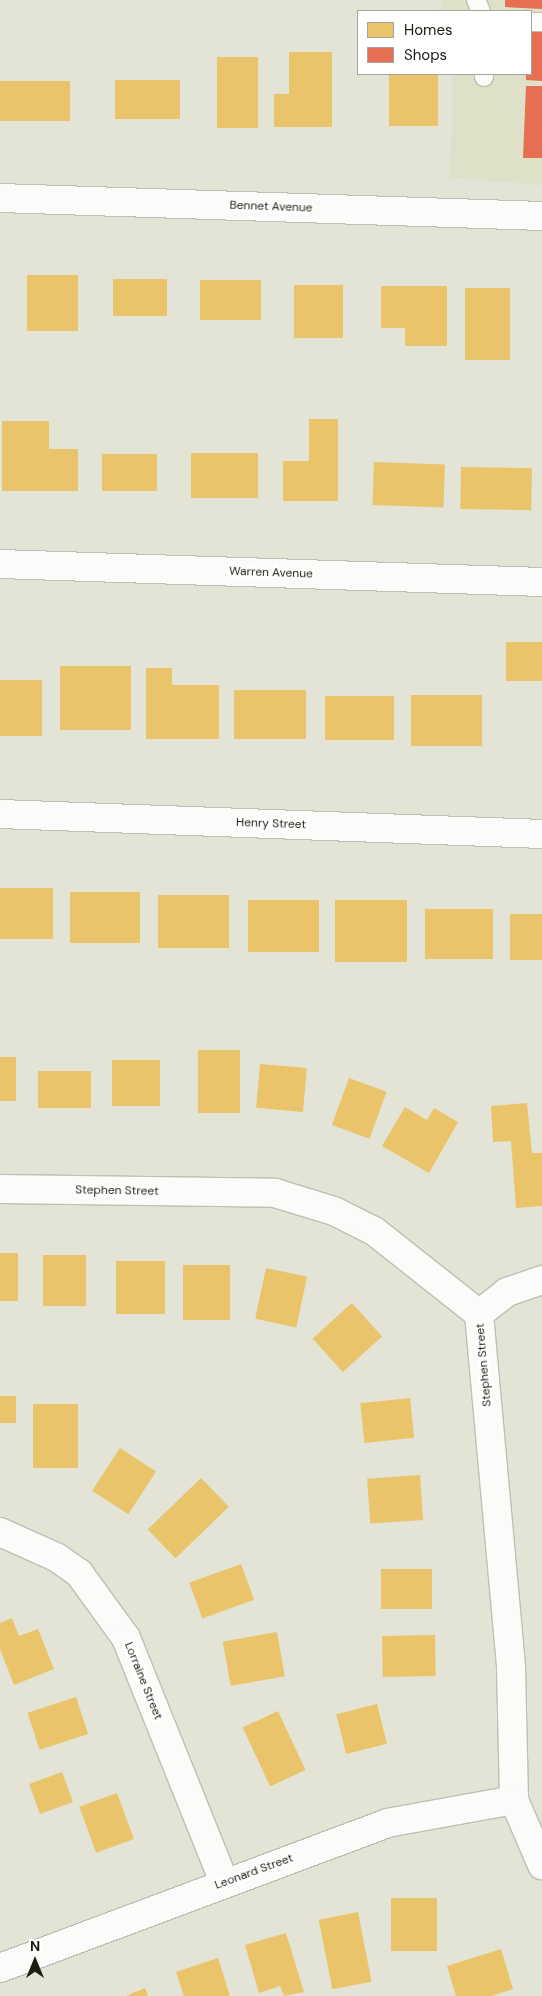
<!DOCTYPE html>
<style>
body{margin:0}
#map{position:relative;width:542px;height:1996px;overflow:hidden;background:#e3e4d6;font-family:"DM Sans",sans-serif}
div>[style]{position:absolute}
.built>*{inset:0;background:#dfe0c8}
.homes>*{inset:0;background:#e9c46a;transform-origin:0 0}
.shops>*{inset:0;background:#e76f51}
.roads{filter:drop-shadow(1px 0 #bebfb4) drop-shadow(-1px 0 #bebfb4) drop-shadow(0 1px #bebfb4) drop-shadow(0 -1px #bebfb4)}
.service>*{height:18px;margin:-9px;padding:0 9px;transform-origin:9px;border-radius:9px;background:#fbfbf9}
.minor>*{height:28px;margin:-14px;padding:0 14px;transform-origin:14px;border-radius:14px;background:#fbfbf9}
span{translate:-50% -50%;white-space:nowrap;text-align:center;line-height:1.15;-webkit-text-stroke:5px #fff;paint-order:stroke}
.street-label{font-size:12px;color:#1b1b12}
.legend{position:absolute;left:357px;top:10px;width:175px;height:65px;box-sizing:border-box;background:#fff;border:1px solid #a4a4a0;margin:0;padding:6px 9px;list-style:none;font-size:15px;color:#1b1b12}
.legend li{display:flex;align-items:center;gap:10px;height:25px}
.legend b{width:25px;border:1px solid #a4a4a0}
.north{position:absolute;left:10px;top:1936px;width:50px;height:50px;-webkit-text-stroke:4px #fff;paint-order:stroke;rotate:0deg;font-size:14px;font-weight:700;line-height:20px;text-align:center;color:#1b1b12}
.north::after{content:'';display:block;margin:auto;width:18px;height:22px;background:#1b1b12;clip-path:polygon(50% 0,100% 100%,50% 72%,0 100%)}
</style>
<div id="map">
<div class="built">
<div style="clip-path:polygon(441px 0,542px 0,542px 185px,450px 178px,453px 74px,531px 74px,531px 11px,441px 11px)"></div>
</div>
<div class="homes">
<div style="clip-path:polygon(289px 52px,332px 52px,332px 127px,274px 127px,274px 94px,289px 94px)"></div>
<div style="left:217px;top:57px;width:41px;height:71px"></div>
<div style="left:389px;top:74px;width:49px;height:52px"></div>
<div style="left:115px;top:80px;width:65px;height:39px"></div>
<div style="left:0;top:81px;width:70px;height:40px"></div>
<div style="left:27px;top:275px;width:51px;height:56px"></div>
<div style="left:113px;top:279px;width:54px;height:37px"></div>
<div style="left:200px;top:280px;width:61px;height:40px"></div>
<div style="left:294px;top:285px;width:49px;height:53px"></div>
<div style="clip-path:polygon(381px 286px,447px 286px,447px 346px,405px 346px,405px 328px,381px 328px)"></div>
<div style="left:465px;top:288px;width:45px;height:72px"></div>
<div style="clip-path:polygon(309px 419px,338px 419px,338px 501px,283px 501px,283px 461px,309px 461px)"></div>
<div style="clip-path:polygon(2px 421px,49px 421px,49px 449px,78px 449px,78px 491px,2px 491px)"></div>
<div style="left:191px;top:453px;width:67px;height:45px"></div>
<div style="left:102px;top:454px;width:55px;height:37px"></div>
<div style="left:374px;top:462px;width:71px;height:43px;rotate:2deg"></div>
<div style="left:461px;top:467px;width:71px;height:42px;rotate:1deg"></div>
<div style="left:506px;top:642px;width:36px;height:39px"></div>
<div style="left:60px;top:666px;width:71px;height:64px"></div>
<div style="clip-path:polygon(146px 668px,172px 668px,172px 685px,219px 685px,219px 739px,146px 739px)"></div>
<div style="left:0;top:680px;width:42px;height:56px"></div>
<div style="left:234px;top:690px;width:72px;height:49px"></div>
<div style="left:411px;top:695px;width:71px;height:51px"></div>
<div style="left:325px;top:696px;width:69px;height:44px"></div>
<div style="left:0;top:888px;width:53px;height:51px"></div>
<div style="left:70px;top:892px;width:70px;height:51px"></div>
<div style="left:158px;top:895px;width:71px;height:53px"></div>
<div style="left:248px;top:900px;width:71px;height:52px"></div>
<div style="left:335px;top:900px;width:72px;height:62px"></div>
<div style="left:425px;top:909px;width:68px;height:50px"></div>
<div style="left:510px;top:914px;width:32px;height:46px"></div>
<div style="left:198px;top:1050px;width:42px;height:63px"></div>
<div style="left:0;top:1057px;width:16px;height:44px"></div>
<div style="left:112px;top:1060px;width:48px;height:46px"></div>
<div style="left:260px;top:1064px;width:47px;height:44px;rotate:5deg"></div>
<div style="left:38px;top:1071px;width:53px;height:37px"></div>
<div style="left:349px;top:1078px;width:40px;height:50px;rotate:20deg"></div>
<div style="clip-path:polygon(527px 1103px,532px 1153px,542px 1153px,542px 1206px,516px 1208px,511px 1141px,493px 1142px,491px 1106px)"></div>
<div style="clip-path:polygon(405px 1107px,427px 1120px,434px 1108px,458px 1122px,429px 1173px,382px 1146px)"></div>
<div style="left:0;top:1253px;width:18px;height:48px"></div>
<div style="left:43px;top:1255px;width:43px;height:51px"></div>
<div style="left:116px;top:1261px;width:49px;height:53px"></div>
<div style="left:183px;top:1265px;width:47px;height:55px"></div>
<div style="left:266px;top:1268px;width:42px;height:52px;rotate:12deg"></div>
<div style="left:352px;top:1303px;width:45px;height:53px;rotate:48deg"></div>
<div style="left:0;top:1396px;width:16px;height:27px"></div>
<div style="left:410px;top:1398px;width:40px;height:50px;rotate:84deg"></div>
<div style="left:33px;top:1404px;width:45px;height:64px"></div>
<div style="left:120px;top:1448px;width:43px;height:51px;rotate:33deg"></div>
<div style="left:420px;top:1475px;width:45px;height:53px;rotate:86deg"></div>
<div style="left:201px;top:1478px;width:40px;height:74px;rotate:46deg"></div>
<div style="left:241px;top:1564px;width:38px;height:55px;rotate:70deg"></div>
<div style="left:381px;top:1569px;width:51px;height:40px"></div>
<div style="clip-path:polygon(12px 1618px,19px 1636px,38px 1629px,54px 1669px,14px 1685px,0 1649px,0 1623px)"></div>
<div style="left:277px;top:1632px;width:45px;height:55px;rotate:80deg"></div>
<div style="left:435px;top:1635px;width:41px;height:53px;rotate:89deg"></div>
<div style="left:76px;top:1697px;width:39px;height:51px;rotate:72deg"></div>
<div style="left:377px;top:1704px;width:41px;height:42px;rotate:76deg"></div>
<div style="left:278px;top:1711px;width:65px;height:39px;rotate:65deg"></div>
<div style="left:62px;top:1772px;width:32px;height:35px;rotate:70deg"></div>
<div style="left:117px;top:1793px;width:49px;height:40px;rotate:70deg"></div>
<div style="left:391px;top:1898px;width:46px;height:53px"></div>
<div style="left:358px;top:1912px;width:71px;height:40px;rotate:79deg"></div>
<div style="clip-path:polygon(286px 1933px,304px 1992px,284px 1996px,280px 1986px,259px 1993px,245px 1945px)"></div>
<div style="clip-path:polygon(501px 1949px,513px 1989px,492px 1996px,456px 1996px,447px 1966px)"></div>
<div style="clip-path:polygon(218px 1958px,230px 1996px,184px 1996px,176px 1972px)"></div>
<div style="clip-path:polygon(145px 1988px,148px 1996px,126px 1996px)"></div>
</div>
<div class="shops">
<div style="clip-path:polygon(505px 0,542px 0,542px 9px,505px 7px)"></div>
<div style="clip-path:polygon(531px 30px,542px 30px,542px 81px,526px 80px,526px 74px,531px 74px)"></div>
<div style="clip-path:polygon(526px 86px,542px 86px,542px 158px,523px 158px)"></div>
</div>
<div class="roads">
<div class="service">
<div style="left:476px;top:0;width:12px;rotate:66deg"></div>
<div style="left:531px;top:22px;width:11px"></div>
<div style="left:484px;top:77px;width:3px;rotate:-90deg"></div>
</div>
<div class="minor">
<div style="left:0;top:198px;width:542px;rotate:1.9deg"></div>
<div style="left:0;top:564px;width:542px;rotate:1.9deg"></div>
<div style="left:0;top:814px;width:542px;rotate:2.11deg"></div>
<div style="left:0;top:1189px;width:275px;rotate:0.8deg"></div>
<div style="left:275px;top:1193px;width:62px;rotate:17deg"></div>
<div style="left:334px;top:1211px;width:45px;rotate:26.6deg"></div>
<div style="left:374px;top:1231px;width:134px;rotate:38.3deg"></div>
<div style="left:479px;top:1314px;width:354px;rotate:84.8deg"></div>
<div style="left:511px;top:1667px;width:133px;rotate:88.7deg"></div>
<div style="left:514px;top:1800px;width:71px;rotate:66.7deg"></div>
<div style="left:479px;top:1314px;width:36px;rotate:-38deg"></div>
<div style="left:507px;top:1292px;width:37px;rotate:-19deg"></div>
<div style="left:0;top:1532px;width:61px;rotate:24.1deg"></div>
<div style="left:56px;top:1557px;width:28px;rotate:35deg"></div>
<div style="left:79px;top:1573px;width:80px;rotate:54.1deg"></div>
<div style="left:126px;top:1638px;width:263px;rotate:68.1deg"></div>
<div style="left:0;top:1968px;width:413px;rotate:-20.5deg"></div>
<div style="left:387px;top:1823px;width:129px;rotate:-10.3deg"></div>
</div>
</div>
<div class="street-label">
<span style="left:271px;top:207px;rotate:2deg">Bennet Avenue</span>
<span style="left:271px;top:573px;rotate:2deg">Warren Avenue</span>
<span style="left:271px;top:824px;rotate:2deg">Henry Street</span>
<span style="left:117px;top:1191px;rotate:1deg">Stephen Street</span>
<span style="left:484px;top:1365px;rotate:-95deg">Stephen Street</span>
<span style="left:143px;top:1681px;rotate:68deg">Lorraine Street</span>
<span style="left:254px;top:1872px;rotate:-20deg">Leonard Street</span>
</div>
<ul class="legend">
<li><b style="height:14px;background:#e9c46a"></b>Homes</li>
<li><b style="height:14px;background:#e76f51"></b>Shops</li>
</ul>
<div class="north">N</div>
</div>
